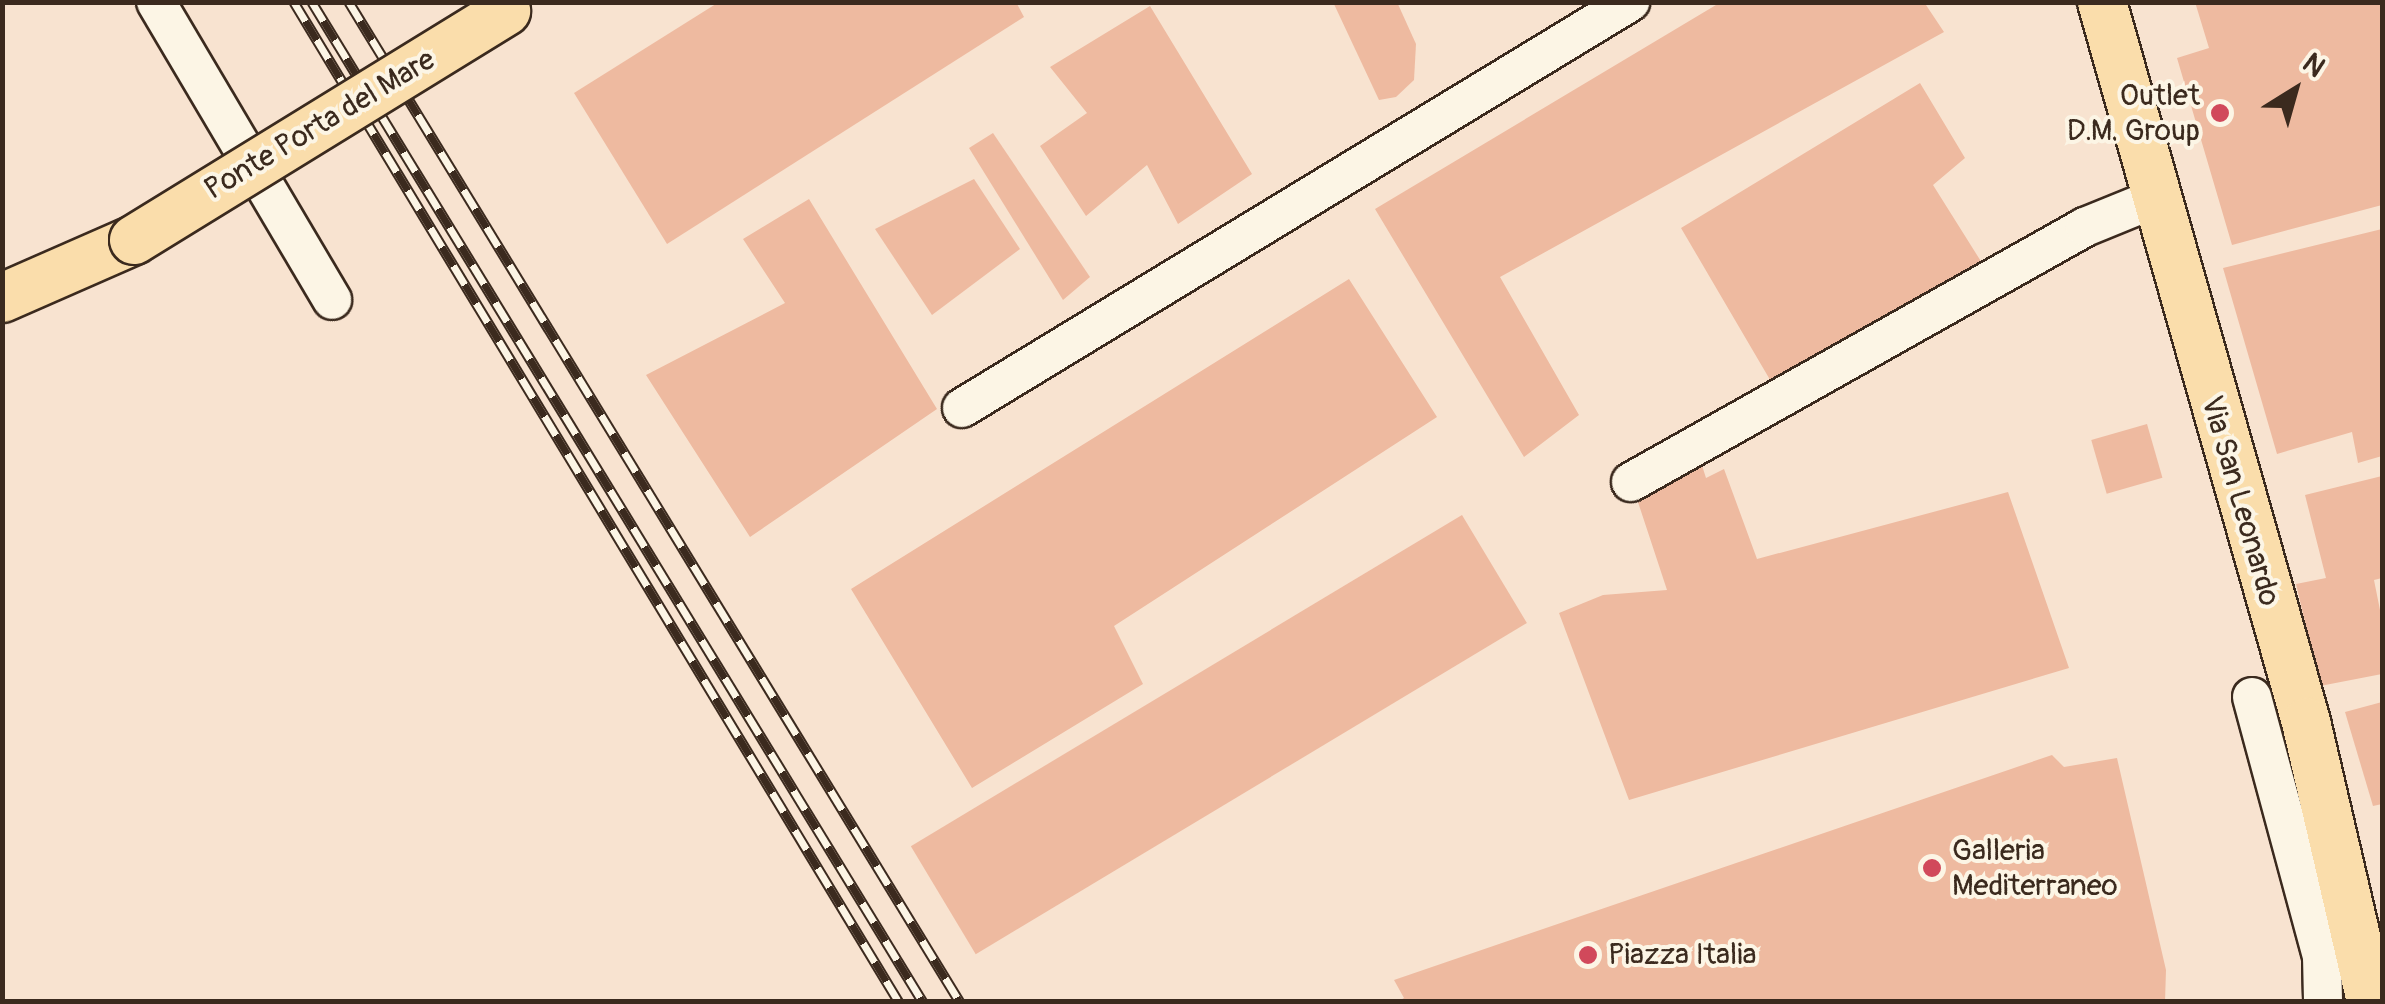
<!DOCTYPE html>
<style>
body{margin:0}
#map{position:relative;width:2385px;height:1004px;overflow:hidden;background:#f8e3d0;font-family:Pangolin,sans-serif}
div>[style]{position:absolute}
.building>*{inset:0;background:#eebaa0;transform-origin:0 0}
.roads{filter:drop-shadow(2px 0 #3b2a1e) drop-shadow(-2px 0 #3b2a1e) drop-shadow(0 2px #3b2a1e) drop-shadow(0 -2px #3b2a1e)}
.minor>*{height:38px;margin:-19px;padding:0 19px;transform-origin:19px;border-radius:19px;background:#fcf5e5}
.major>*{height:48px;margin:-24px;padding:0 24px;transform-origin:24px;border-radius:24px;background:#faddab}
.rail>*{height:11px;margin-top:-5.5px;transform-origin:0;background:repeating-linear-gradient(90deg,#fcf5e5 0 22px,#3b2a1e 0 44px);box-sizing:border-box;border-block:2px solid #3b2a1e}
.bridges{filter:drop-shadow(2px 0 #3b2a1e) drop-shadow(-2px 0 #3b2a1e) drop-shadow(0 2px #3b2a1e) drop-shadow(0 -2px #3b2a1e)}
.major-bridge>*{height:48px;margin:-24px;padding:0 24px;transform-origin:24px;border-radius:24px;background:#faddab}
.dots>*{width:28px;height:28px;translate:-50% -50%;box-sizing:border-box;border:5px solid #fcf5e5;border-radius:50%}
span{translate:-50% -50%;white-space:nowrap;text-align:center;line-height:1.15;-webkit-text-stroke:8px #fcf5e5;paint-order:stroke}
.poi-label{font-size:30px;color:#3b2a1e}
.right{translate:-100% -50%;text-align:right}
.left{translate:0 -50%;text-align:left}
.street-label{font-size:30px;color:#3b2a1e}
.frame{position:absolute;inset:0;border:5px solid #3b2a1e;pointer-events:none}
.north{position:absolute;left:2245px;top:40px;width:100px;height:100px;-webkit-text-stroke:8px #fcf5e5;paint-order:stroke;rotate:37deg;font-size:28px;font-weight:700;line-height:40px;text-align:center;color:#3b2a1e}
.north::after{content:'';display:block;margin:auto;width:35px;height:45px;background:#3b2a1e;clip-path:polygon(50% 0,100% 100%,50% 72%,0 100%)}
</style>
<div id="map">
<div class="building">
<div style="clip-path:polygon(719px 2px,1016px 2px,1024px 17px,667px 244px,574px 93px)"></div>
<div style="clip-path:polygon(1333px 2px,1397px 2px,1416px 44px,1414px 80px,1396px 97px,1379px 100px)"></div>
<div style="clip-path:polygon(1721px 2px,1924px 2px,1944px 32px,1500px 277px,1579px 415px,1524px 457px,1375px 209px)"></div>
<div style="clip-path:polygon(2195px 2px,2382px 2px,2382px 205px,2232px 245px,2177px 58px,2209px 48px)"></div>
<div style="clip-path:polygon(1150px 6px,1252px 174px,1178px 224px,1147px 165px,1086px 216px,1040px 146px,1087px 113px,1050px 67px)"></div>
<div style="clip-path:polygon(1920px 83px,1965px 158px,1933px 185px,1982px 263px,1776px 390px,1681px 228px)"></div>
<div style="clip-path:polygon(993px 133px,1090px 277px,1063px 300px,969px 148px)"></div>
<div style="clip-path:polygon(974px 179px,1020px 249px,932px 315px,875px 229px)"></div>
<div style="clip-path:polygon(809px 199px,937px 409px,750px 537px,646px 375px,785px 303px,743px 239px)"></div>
<div style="clip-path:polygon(2382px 229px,2382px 456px,2358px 463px,2352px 432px,2277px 454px,2223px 268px)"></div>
<div style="clip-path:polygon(1349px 279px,1437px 417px,1114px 626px,1143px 684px,972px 788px,851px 589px)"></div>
<div style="left:2147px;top:424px;width:56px;height:58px;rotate:74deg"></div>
<div style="clip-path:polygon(1699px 456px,1706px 478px,1724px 469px,1757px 559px,2008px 492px,2069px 668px,1629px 800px,1559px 613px,1603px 595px,1667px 590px,1634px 490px)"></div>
<div style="clip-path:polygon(2382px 476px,2382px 578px,2374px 580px,2382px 620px,2382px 674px,2320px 686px,2296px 584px,2326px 578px,2305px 495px)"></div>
<div style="left:1462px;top:515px;width:126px;height:643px;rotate:59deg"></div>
<div style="clip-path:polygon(2382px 702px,2382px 804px,2373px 806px,2345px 712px)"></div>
<div style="clip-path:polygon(2052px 755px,2064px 767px,2117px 758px,2166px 970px,2165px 1002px,1397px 1002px,1404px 998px,1394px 980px)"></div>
</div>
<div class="roads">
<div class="minor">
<div style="left:156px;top:2px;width:346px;rotate:59.4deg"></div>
<div style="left:962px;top:408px;width:782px;rotate:-31.29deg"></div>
<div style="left:1631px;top:482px;width:521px;rotate:-29.32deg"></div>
<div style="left:2085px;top:227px;width:77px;rotate:-22.2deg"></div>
<div style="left:2252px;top:697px;width:268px;rotate:74.9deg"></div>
<div style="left:2322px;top:956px;width:45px;rotate:88.7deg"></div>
</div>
<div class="major">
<div style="left:2102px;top:2px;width:748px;rotate:74.18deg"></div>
<div style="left:2306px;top:722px;width:287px;rotate:76.9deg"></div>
<div style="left:2px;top:298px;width:144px;rotate:-23.7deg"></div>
</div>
</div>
<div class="rail">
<div style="left:294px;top:2px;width:1169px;rotate:58.83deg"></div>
<div style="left:312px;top:2px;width:1172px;rotate:58.58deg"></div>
<div style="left:349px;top:2px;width:1172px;rotate:58.58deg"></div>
</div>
<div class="bridges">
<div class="major-bridge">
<div style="left:134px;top:240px;width:437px;rotate:-31.6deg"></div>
</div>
</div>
<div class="dots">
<div style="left:2220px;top:113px;background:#d1495b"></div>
<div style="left:1932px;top:868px;background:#d1495b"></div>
<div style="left:1588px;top:955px;background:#d1495b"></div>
</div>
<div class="poi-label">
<span class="right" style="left:2200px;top:113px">Outlet<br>D.M. Group</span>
<span class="left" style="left:1952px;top:868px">Galleria<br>Mediterraneo</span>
<span class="left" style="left:1608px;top:955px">Piazza Italia</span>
</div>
<div class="street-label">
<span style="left:320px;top:125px;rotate:-31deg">Ponte Porta del Mare</span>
<span style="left:2240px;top:501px;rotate:74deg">Via San Leonardo</span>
</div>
<div class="frame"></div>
<div class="north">N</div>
</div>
